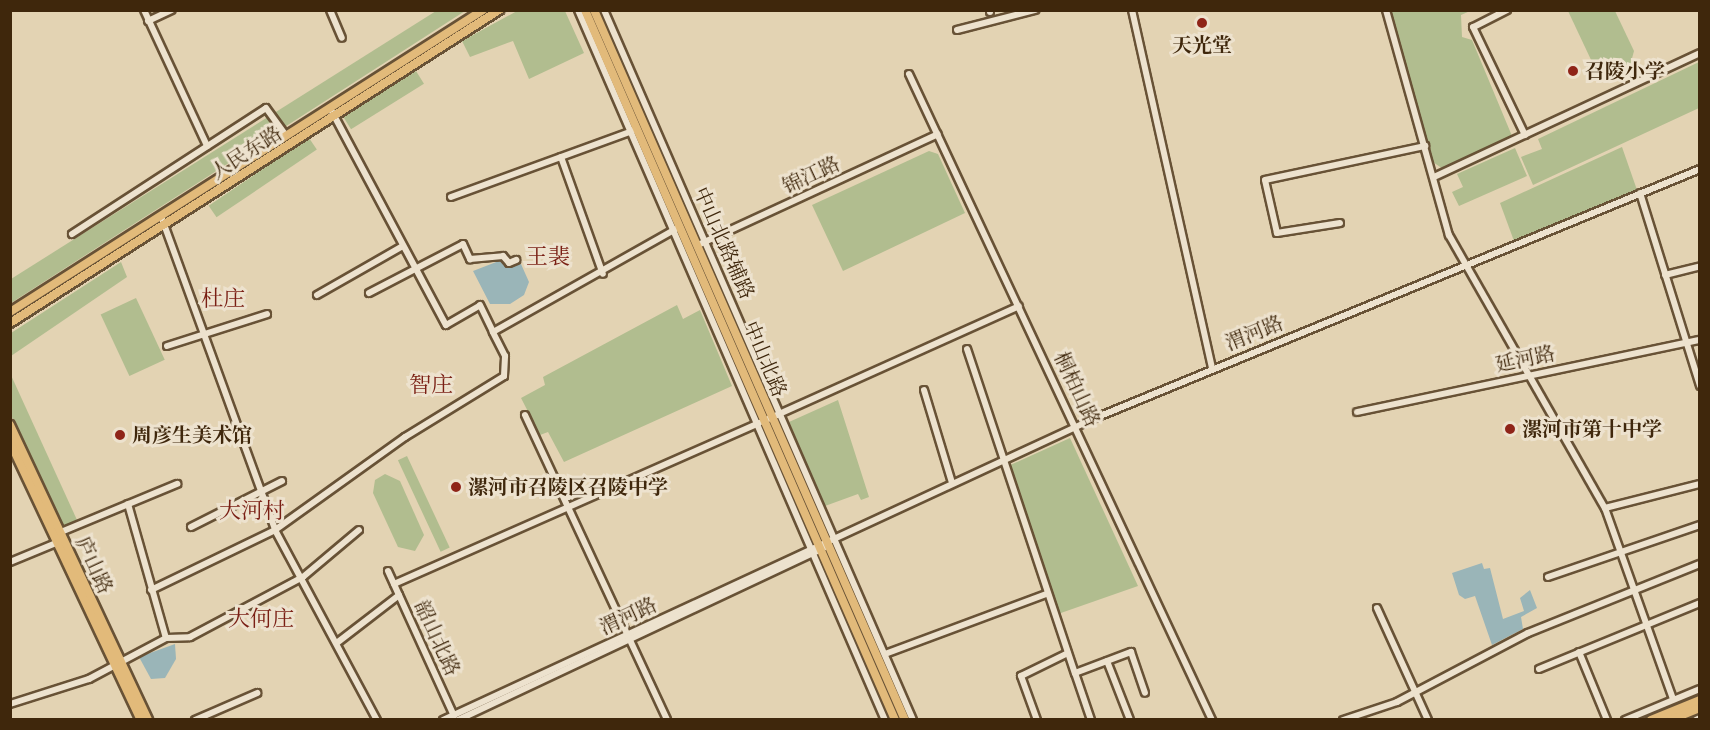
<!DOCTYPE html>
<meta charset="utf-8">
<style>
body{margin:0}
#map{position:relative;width:1710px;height:730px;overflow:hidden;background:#e3d3b3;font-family:"IM FELL Double Pica","Noto Serif SC",serif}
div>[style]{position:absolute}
.green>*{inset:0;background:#b1bd8f;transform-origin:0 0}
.water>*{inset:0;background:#9ab5b8}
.roads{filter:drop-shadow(2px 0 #685236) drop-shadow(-2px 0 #685236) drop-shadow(0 2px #685236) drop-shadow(0 -2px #685236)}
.minor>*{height:6px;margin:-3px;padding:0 3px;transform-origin:3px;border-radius:3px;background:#ede2ce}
.major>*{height:8px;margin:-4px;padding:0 4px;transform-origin:4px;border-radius:4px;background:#e2ba7a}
.dots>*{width:16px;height:16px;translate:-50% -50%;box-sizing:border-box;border:3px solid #ede2ce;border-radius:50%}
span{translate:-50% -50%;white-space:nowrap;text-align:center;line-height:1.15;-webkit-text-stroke:6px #ede2ce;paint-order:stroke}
.poi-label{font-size:20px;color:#3f270c;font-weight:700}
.left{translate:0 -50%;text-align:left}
.street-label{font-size:20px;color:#3f270c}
.quarter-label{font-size:22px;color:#7a1f14}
.frame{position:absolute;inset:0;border:12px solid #3f270c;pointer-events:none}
</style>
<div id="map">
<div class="green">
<div style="clip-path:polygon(436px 11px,465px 11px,11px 303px,11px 279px)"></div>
<div style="clip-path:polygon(517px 11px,565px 11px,584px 53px,529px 79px,513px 41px,470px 57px,462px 41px)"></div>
<div style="clip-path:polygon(1391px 11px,1470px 11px,1461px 15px,1462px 37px,1472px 40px,1512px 136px,1443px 169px,1433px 162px)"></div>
<div style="clip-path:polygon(1568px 11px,1615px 11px,1634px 51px,1628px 73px,1601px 81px)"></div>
<div style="clip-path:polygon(1699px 62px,1699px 108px,1533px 185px,1521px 157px,1542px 149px,1538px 139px)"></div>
<div style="left:416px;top:71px;width:15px;height:86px;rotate:58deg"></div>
<div style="left:309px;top:138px;width:14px;height:121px;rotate:56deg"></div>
<div style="clip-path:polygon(1622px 147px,1637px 190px,1514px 241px,1500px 203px)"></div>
<div style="clip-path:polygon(1515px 148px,1527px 176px,1459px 206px,1452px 192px,1463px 187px,1457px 174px)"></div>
<div style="clip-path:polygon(929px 151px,938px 154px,965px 213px,843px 271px,812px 205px)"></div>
<div style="clip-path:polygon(121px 262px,127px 277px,11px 356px,11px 333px)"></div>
<div style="left:136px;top:298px;width:68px;height:39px;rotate:65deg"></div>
<div style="clip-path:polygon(677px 305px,683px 319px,700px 310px,732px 386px,564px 462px,548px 432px,540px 435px,521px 398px,545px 385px,543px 377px)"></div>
<div style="clip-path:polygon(10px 373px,77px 520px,63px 527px,11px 415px)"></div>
<div style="clip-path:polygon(838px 400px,869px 497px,861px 500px,858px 494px,825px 506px,789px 422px)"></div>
<div style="clip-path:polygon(1070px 438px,1138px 586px,1058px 614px,1008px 466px)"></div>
<div style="left:407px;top:456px;width:101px;height:10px;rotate:65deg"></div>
<div style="clip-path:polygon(385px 474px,400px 481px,424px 535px,415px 551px,398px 547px,373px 493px,375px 480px)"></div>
</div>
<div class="water">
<div style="clip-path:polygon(504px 259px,506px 266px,521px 264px,529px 282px,524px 295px,510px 304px,490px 304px,473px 271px)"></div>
<div style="clip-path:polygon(1482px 563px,1484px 569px,1490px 568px,1503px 619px,1524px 611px,1520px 598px,1530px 590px,1537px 608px,1521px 617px,1523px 629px,1492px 645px,1475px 596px,1465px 599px,1459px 595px,1452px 573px)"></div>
<div style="clip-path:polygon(175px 644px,176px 659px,165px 678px,151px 679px,139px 657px)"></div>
</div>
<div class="roads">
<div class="minor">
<div style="left:144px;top:10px;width:150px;rotate:65.1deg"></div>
<div style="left:330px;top:10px;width:30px;rotate:67deg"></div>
<div style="left:578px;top:10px;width:774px;rotate:66.62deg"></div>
<div style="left:604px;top:10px;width:774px;rotate:66.48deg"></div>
<div style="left:990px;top:10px;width:2px;rotate:90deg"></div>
<div style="left:1132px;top:10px;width:367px;rotate:77.4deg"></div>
<div style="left:1386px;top:10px;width:234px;rotate:74.4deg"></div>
<div style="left:1449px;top:235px;width:314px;rotate:60.3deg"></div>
<div style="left:1605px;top:508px;width:203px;rotate:70.4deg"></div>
<div style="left:1507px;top:10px;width:38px;rotate:153deg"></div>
<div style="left:1473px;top:27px;width:120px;rotate:64.3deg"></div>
<div style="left:148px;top:21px;width:26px;rotate:-25deg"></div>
<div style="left:957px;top:30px;width:81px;rotate:-14.4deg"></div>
<div style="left:909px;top:74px;width:714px;rotate:64.87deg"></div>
<div style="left:330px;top:108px;width:246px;rotate:61.9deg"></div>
<div style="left:446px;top:325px;width:39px;rotate:-30deg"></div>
<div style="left:480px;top:305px;width:30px;rotate:64deg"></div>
<div style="left:493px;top:332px;width:210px;rotate:-29.4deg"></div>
<div style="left:561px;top:157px;width:124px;rotate:70.3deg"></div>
<div style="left:1434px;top:177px;width:293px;rotate:-25deg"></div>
<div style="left:1640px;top:193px;width:202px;rotate:72.7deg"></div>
<div style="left:451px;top:197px;width:193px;rotate:-20deg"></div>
<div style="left:161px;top:216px;width:334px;rotate:70deg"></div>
<div style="left:275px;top:530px;width:216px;rotate:61.8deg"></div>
<div style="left:1340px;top:223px;width:64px;rotate:171deg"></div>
<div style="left:1277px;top:233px;width:54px;rotate:-102.8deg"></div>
<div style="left:1265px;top:180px;width:164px;rotate:-12deg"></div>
<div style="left:72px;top:234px;width:231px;rotate:-33deg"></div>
<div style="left:266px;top:108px;width:34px;rotate:54deg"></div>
<div style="left:698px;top:245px;width:264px;rotate:-24.8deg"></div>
<div style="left:1665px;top:275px;width:36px;rotate:-14deg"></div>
<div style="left:369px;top:293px;width:106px;rotate:-27.5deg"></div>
<div style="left:463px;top:244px;width:17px;rotate:65deg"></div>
<div style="left:470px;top:259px;width:33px;rotate:-5deg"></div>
<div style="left:503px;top:256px;width:9px;rotate:49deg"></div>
<div style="left:509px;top:263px;width:8px;rotate:-23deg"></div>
<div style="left:317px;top:295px;width:97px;rotate:-29.7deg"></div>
<div style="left:167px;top:346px;width:105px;rotate:-17.7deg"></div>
<div style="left:967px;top:349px;width:342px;rotate:71.6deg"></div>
<div style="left:1075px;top:673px;width:60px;rotate:-20.6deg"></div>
<div style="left:1131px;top:652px;width:43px;rotate:71.1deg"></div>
<div style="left:924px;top:390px;width:97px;rotate:73.2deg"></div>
<div style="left:1357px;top:412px;width:350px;rotate:-11.9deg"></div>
<div style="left:525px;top:415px;width:336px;rotate:65deg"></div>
<div style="left:768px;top:419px;width:275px;rotate:-24.2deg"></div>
<div style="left:128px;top:504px;width:139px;rotate:74.2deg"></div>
<div style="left:1605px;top:508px;width:98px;rotate:-14.2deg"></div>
<div style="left:191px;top:527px;width:102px;rotate:-26.8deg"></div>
<div style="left:61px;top:532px;width:126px;rotate:-22.5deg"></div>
<div style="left:10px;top:562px;width:55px;rotate:-22.4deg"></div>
<div style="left:388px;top:571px;width:159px;rotate:65.5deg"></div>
<div style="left:1548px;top:577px;width:161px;rotate:-18.9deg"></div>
<div style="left:394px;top:584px;width:399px;rotate:-23.8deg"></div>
<div style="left:151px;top:590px;width:138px;rotate:-25.8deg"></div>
<div style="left:275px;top:530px;width:160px;rotate:-35.6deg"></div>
<div style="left:405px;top:437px;width:116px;rotate:-31.6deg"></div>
<div style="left:504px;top:376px;width:20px;rotate:-87deg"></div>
<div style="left:505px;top:356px;width:27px;rotate:-117deg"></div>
<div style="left:1377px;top:608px;width:123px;rotate:65.5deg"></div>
<div style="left:338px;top:642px;width:77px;rotate:-37.6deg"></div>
<div style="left:1579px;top:652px;width:74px;rotate:67.6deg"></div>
<div style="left:885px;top:654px;width:172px;rotate:-20.4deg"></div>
<div style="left:1107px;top:661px;width:63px;rotate:68.7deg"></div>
<div style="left:1539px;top:669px;width:174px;rotate:-22.3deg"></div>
<div style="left:1075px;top:673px;width:50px;rotate:71.2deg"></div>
<div style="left:10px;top:704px;width:83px;rotate:-17.6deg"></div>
<div style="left:89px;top:679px;width:87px;rotate:-28deg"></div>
<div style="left:166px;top:638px;width:24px;rotate:-2deg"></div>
<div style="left:190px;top:637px;width:128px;rotate:-28deg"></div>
<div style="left:303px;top:577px;width:73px;rotate:-40deg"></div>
<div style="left:195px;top:720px;width:68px;rotate:-23.5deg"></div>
<div style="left:443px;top:720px;width:716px;rotate:-24.85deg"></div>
<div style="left:1093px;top:419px;width:656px;rotate:-22.38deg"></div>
<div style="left:458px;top:720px;width:404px;rotate:-25.2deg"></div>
<div style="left:1037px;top:720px;width:47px;rotate:-110deg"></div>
<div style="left:1021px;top:676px;width:52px;rotate:-26.1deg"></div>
<div style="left:1343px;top:720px;width:57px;rotate:-18.4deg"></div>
<div style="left:1397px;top:702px;width:148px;rotate:-27.8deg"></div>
<div style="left:1528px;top:633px;width:185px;rotate:-21.9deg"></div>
<div style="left:1625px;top:720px;width:81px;rotate:-22.5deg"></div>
<div style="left:1696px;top:720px;width:4px;rotate:-27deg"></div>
</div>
<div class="major">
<div style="left:585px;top:10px;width:775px;rotate:66.41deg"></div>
<div style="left:594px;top:10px;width:775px;rotate:66.35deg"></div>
<div style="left:10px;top:312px;width:561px;rotate:-32.56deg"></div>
<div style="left:10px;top:323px;width:581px;rotate:-32.62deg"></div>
<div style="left:10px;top:425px;width:326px;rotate:64.9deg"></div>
<div style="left:10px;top:442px;width:307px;rotate:64.8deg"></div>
<div style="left:1651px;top:720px;width:53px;rotate:-22.2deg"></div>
<div style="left:1670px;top:720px;width:32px;rotate:-22deg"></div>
</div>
</div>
<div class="dots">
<div style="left:1202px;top:23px;background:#8f2418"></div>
<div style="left:1573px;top:71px;background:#8f2418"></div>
<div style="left:1510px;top:429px;background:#8f2418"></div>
<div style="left:120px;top:435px;background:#8f2418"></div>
<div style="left:456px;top:487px;background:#8f2418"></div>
</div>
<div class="poi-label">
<span style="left:1202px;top:45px">天光堂</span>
<span class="left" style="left:1585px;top:71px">召陵小学</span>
<span class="left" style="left:1522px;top:429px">漯河市第十中学</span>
<span class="left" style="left:132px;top:435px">周彦生美术馆</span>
<span class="left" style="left:468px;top:487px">漯河市召陵区召陵中学</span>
</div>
<div class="street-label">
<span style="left:246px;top:153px;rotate:-33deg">人民东路</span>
<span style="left:811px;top:175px;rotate:-25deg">锦江路</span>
<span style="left:724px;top:243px;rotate:66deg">中山北路辅路</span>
<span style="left:1254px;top:333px;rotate:-22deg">渭河路</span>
<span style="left:765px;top:359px;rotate:67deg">中山北路</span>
<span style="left:1525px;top:359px;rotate:-12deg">延河路</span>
<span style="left:1077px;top:389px;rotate:65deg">桐柏山路</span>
<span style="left:94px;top:565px;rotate:65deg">庐山路</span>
<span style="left:628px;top:616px;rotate:-25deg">渭河路</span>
<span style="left:437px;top:638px;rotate:65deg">韶山北路</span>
</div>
<div class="quarter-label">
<span style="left:548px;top:258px">王裴</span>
<span style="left:223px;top:300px">杜庄</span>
<span style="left:431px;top:386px">智庄</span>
<span style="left:252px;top:512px">大河村</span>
<span style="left:261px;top:620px">大何庄</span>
</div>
<div class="frame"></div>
</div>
